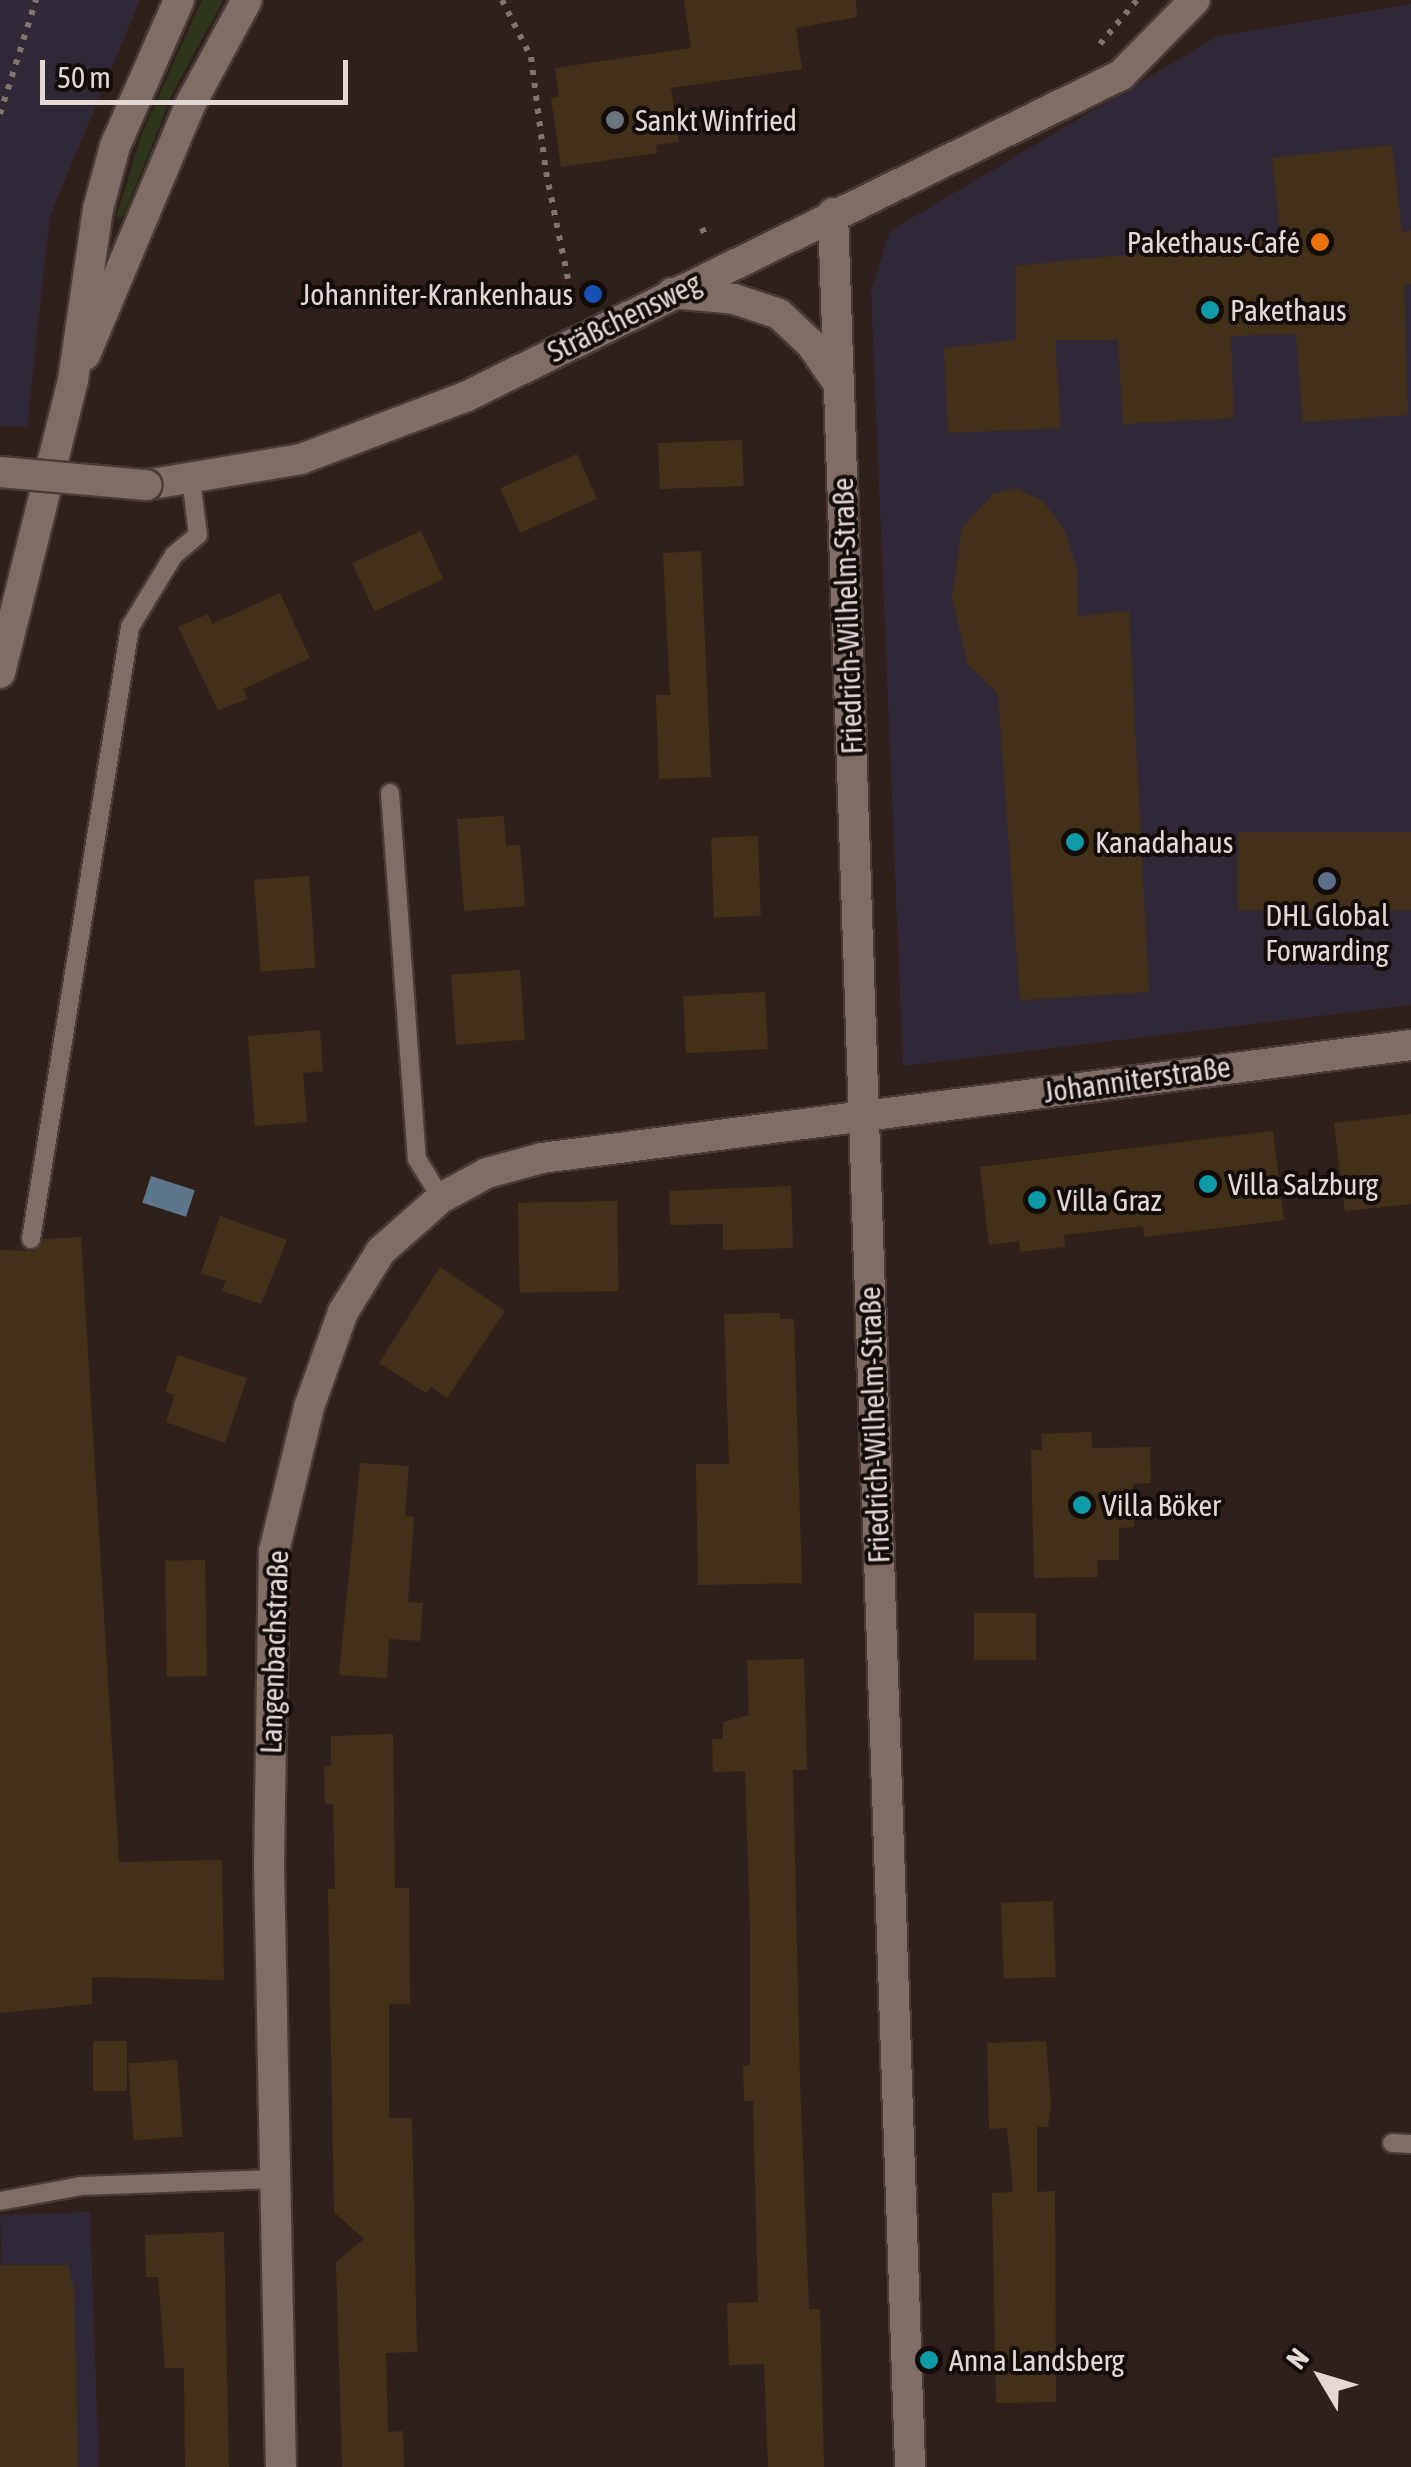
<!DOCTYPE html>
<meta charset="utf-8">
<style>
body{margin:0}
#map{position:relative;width:1411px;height:2467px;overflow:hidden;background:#30201b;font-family:"Asap Condensed",sans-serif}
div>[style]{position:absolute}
.commercial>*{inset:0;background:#312837;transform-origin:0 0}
.green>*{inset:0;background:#2d351a}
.water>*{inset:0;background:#5c778c;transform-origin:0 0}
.building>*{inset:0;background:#423118;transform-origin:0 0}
.path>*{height:6px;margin-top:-3px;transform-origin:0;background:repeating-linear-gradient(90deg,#827570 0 5px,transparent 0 13px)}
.roads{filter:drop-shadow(2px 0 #483b37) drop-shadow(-2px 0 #483b37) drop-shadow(0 2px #483b37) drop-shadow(0 -2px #483b37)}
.service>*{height:18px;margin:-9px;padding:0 9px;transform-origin:9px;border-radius:9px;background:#7f6d66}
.minor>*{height:30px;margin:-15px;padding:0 15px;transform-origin:15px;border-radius:15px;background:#7f6d66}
.tertiary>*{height:30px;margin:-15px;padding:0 15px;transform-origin:15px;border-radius:15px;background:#7f6d66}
.secondary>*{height:30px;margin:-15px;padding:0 15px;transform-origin:15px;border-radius:15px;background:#7f6d66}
.bridges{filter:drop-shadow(2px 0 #483b37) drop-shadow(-2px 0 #483b37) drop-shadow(0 2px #483b37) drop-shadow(0 -2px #483b37)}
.tertiary-bridge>*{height:30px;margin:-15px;padding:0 15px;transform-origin:15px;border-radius:15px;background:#7f6d66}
.dots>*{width:28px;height:28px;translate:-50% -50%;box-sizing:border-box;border:5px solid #130c09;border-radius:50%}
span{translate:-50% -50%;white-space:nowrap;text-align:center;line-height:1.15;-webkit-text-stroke:8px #130c09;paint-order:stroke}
.poi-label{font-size:30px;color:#e3d8d4}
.left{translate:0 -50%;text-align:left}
.right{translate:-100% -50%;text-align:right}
.street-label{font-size:30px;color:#e3d8d4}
.north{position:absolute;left:1271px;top:2327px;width:100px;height:100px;-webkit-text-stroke:8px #130c09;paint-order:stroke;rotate:308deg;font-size:28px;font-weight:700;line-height:40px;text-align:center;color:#e3d8d4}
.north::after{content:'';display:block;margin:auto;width:35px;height:45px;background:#e3d8d4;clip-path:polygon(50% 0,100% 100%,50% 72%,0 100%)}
.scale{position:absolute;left:40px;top:60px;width:308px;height:45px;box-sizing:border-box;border:5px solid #e3d8d4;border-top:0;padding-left:12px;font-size:30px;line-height:35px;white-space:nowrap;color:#e3d8d4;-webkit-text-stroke:8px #130c09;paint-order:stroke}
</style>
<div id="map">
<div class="commercial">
<div style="clip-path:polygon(0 0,140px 0,50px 216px,27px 427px,0 426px)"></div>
<div style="clip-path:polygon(1411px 4px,1411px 1005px,903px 1066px,871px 290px,890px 231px,1218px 36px)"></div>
<div style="left:90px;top:2212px;width:255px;height:90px;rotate:88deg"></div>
</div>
<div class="green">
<div style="clip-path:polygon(202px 0,223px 0,174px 90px,123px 217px,116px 218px,142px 134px)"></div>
</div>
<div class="water">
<div style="left:151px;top:1176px;width:46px;height:28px;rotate:18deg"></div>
</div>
<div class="building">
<div style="clip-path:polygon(684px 0,856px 0,857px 17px,796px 28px,802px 69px,671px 88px,679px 142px,656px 145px,657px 153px,561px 167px,551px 98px,559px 97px,555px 68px,691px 48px)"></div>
<div style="clip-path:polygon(1392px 145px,1402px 232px,1411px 230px,1411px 284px,1404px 285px,1408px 415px,1303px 422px,1296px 334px,1231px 336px,1234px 418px,1123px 424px,1118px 340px,1055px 340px,1061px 428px,948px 433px,944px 348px,1016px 340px,1016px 266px,1281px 239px,1272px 158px)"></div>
<div style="left:742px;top:440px;width:46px;height:84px;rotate:88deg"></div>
<div style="left:577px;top:454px;width:49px;height:84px;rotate:66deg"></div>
<div style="clip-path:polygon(1015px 488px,1043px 501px,1064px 529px,1077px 569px,1078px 616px,1129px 611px,1149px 992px,1020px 1000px,998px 693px,968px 665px,952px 598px,962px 528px,993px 494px)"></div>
<div style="left:421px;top:531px;width:53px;height:76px;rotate:65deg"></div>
<div style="clip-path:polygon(701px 551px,711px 777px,659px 779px,656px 695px,670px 695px,663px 553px)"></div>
<div style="clip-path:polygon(280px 593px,310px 658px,243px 689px,248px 699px,218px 710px,178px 627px,208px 614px,212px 624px)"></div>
<div style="clip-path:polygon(504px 816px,506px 846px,520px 845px,525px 906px,464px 911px,457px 819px)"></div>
<div style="left:1411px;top:832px;width:78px;height:173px;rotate:90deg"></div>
<div style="left:758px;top:836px;width:80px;height:47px;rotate:88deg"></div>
<div style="left:309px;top:876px;width:92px;height:55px;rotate:86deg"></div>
<div style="left:520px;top:970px;width:70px;height:69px;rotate:86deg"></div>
<div style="left:765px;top:992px;width:57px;height:82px;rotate:87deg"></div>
<div style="clip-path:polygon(320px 1030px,323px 1071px,303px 1073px,307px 1122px,255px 1126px,248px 1036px)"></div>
<div style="clip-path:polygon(1411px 1114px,1411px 1204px,1345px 1211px,1334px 1123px)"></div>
<div style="clip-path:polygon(1273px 1131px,1284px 1220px,1144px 1237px,1143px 1226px,1064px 1235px,1065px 1247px,1020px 1252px,1019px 1241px,989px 1245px,980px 1167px)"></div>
<div style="clip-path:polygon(791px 1186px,793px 1248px,723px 1250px,723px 1224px,670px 1225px,669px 1191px)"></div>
<div style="left:617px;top:1201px;width:90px;height:99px;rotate:89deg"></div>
<div style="clip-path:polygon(220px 1216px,287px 1240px,261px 1304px,222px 1291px,226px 1281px,201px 1273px)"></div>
<div style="clip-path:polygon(81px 1237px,119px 1862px,222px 1860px,224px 1980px,92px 1977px,92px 2004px,0 2013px,0 1250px,34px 1251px,44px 1239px)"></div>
<div style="clip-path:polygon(440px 1267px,505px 1311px,447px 1398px,431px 1387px,426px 1393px,379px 1363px)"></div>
<div style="clip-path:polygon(780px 1313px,780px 1319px,794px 1319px,802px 1583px,698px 1585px,696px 1464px,729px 1464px,724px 1314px)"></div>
<div style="clip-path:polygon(178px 1355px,247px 1378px,225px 1443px,166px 1422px,175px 1395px,165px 1392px)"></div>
<div style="clip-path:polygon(1091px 1432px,1092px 1448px,1150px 1447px,1151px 1483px,1133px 1484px,1134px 1527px,1119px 1528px,1119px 1560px,1097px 1560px,1098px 1577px,1034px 1578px,1031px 1450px,1042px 1450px,1041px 1434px)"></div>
<div style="clip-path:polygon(360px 1463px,409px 1466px,405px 1516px,414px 1517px,408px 1602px,423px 1603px,420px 1641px,389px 1639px,387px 1678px,339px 1675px)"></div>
<div style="left:205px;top:1560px;width:116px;height:40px;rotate:89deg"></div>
<div style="left:1036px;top:1613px;width:47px;height:62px;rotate:90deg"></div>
<div style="clip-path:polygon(804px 1659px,807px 1770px,793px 1770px,800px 2080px,809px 2309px,820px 2309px,824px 2467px,768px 2467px,764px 2364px,729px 2365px,727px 2303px,758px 2302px,753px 2101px,744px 2101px,743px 2066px,750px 2065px,750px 1928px,745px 1771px,713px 1772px,712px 1739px,723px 1739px,723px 1722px,749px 1715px,747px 1660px)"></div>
<div style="clip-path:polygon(393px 1734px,395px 1888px,409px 1888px,410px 2004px,389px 2004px,389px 2118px,412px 2118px,417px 2352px,386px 2353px,388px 2432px,403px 2431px,404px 2467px,342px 2467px,336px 2262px,364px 2239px,334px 2212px,328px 1889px,335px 1889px,333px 1804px,325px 1804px,324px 1766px,331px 1766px,331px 1736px)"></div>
<div style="left:1053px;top:1901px;width:76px;height:52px;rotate:88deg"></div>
<div style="left:127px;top:2041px;width:50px;height:34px;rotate:90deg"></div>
<div style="clip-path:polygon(1046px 2041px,1051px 2103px,1048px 2127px,1037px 2127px,1037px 2192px,1055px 2191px,1056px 2402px,996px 2403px,992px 2193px,1013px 2192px,1007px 2128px,989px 2129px,987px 2043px)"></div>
<div style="left:177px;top:2060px;width:77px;height:49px;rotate:86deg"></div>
<div style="clip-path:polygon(224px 2232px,229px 2467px,185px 2467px,184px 2368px,165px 2368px,158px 2277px,146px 2277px,145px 2235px)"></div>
<div style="clip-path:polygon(0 2265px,68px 2265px,74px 2289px,78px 2467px,0 2467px)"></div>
</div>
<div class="path">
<div style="left:502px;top:0;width:64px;rotate:63deg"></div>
<div style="left:531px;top:57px;width:116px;rotate:82.6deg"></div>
<div style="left:546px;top:172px;width:139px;rotate:78.4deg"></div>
<div style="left:1100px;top:44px;width:57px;rotate:-49.9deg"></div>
<div style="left:0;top:114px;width:120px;rotate:-72.5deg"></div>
<div style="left:702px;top:228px;width:8px;rotate:67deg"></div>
</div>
<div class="roads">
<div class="service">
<div style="left:390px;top:793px;width:367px;rotate:85.8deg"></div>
<div style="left:417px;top:1159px;width:46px;rotate:58.4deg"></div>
<div style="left:31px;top:1239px;width:620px;rotate:-80.81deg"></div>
<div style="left:130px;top:627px;width:84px;rotate:-58.6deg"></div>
<div style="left:174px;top:555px;width:31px;rotate:-40deg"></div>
<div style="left:198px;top:535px;width:56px;rotate:-97.1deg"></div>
<div style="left:1392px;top:2143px;width:19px;rotate:3deg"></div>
<div style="left:0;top:2201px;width:82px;rotate:-10.5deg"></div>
<div style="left:81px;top:2186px;width:193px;rotate:-2.1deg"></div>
</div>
<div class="minor">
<div style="left:833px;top:213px;width:2255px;rotate:88.04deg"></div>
<div style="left:672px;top:293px;width:62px;rotate:5.5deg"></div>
<div style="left:734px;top:299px;width:47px;rotate:18.4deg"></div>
<div style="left:779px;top:314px;width:44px;rotate:43.2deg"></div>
<div style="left:811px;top:344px;width:47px;rotate:55.3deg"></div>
<div style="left:281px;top:2467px;width:602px;rotate:-91.14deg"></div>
<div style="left:269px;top:1865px;width:314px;rotate:-89.1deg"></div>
<div style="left:274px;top:1551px;width:148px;rotate:-76.3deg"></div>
<div style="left:309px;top:1407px;width:101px;rotate:-70.3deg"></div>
<div style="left:343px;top:1312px;width:72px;rotate:-58.1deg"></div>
<div style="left:381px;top:1251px;width:80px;rotate:-41.5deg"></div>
<div style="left:441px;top:1198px;width:52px;rotate:-28.5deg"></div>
<div style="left:487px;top:1173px;width:57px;rotate:-15.3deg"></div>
<div style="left:542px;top:1158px;width:876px;rotate:-7.41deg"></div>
</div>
<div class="tertiary">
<div style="left:146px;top:485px;width:157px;rotate:-9.5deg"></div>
<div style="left:301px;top:459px;width:175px;rotate:-20.7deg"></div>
<div style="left:465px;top:397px;width:731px;rotate:-26.14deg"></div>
<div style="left:1121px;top:75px;width:105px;rotate:-45.4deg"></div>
</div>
<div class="secondary">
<div style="left:85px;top:355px;width:273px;rotate:-67.2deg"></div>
<div style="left:191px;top:103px;width:117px;rotate:-61.5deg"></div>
<div style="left:0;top:673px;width:302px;rotate:-76deg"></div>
<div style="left:73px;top:380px;width:173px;rotate:-81.7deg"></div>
<div style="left:98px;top:209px;width:65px;rotate:-74.9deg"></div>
<div style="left:115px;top:146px;width:159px;rotate:-66.3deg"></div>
</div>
</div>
<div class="bridges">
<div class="tertiary-bridge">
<div style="left:0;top:472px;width:147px;rotate:5.1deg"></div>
</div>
</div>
<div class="dots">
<div style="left:615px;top:120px;background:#6b7280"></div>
<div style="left:1320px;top:242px;background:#e8710a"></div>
<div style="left:593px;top:294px;background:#1a4fb4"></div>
<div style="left:1210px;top:310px;background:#0f9aa8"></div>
<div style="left:1075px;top:842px;background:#0f9aa8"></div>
<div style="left:1327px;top:881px;background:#5c6f8a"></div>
<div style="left:1208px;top:1184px;background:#0f9aa8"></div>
<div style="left:1037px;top:1200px;background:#0f9aa8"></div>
<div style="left:1082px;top:1505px;background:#0f9aa8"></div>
<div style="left:929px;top:2360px;background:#0f9aa8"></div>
</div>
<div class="poi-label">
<span class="left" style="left:635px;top:120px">Sankt Winfried</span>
<span class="right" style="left:1300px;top:242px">Pakethaus-Café</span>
<span class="right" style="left:573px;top:294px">Johanniter-Krankenhaus</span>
<span class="left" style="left:1230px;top:310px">Pakethaus</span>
<span class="left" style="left:1095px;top:842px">Kanadahaus</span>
<span style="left:1327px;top:932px">DHL Global<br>Forwarding</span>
<span class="left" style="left:1228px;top:1184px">Villa Salzburg</span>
<span class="left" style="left:1057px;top:1200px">Villa Graz</span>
<span class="left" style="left:1102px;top:1505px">Villa Böker</span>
<span class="left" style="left:949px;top:2360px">Anna Landsberg</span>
</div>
<div class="street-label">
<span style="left:624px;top:317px;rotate:-26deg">Sträßchensweg</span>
<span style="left:847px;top:616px;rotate:-92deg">Friedrich-Wilhelm-Straße</span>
<span style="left:1137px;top:1079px;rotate:-8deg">Johanniterstraße</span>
<span style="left:874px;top:1425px;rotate:-92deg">Friedrich-Wilhelm-Straße</span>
<span style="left:274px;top:1652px;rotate:-88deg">Langenbachstraße</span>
</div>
<div class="north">N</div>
<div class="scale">50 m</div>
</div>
